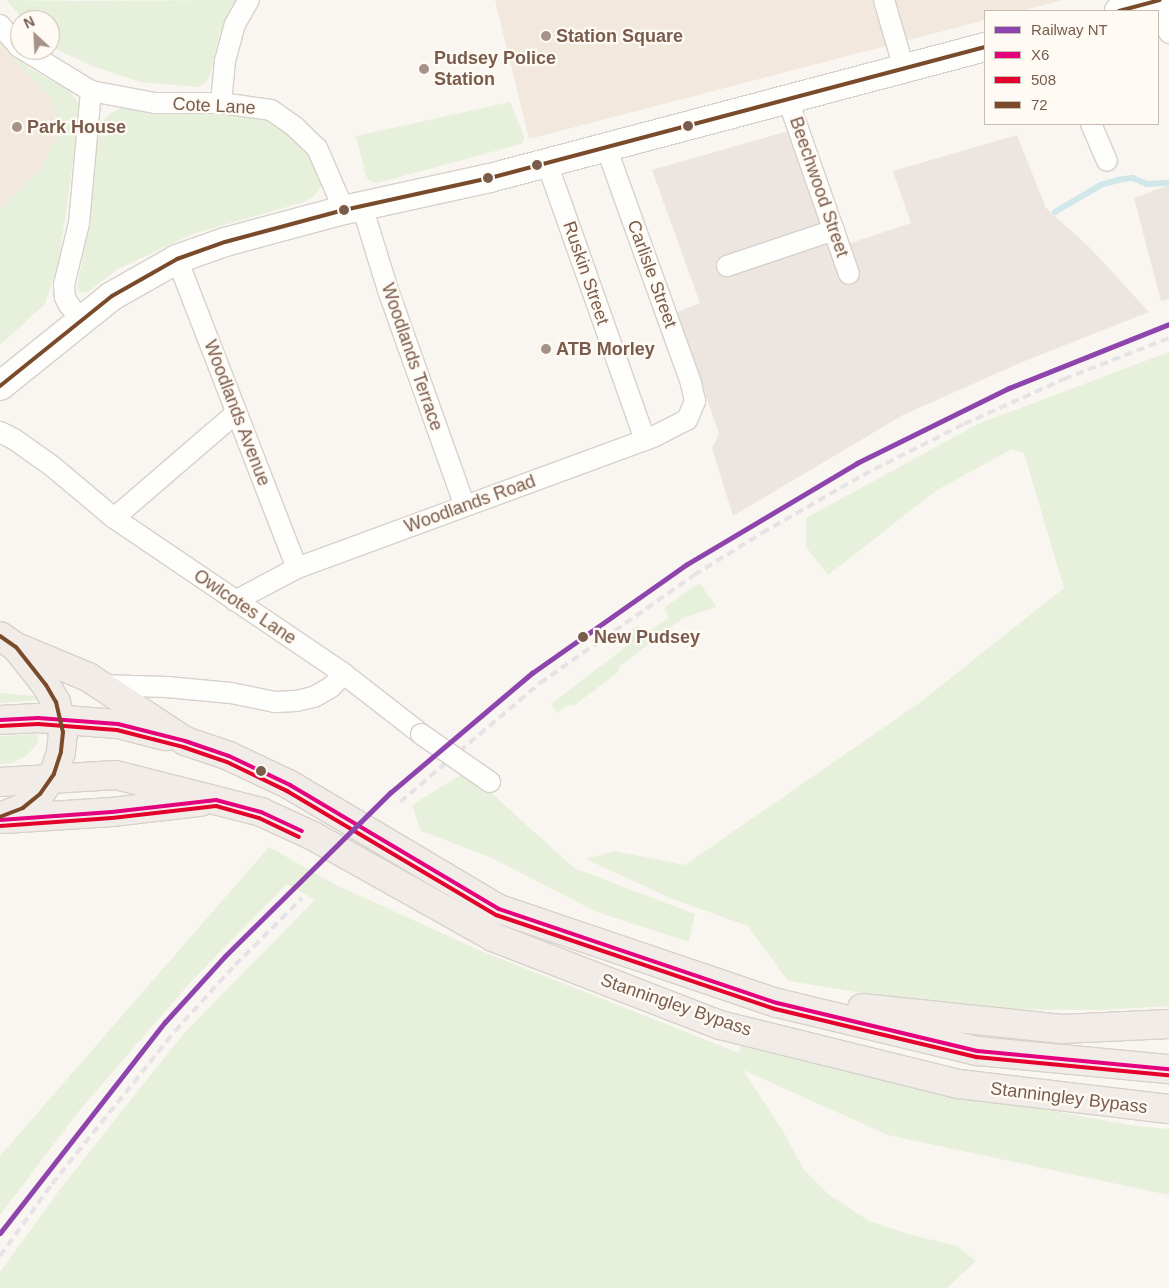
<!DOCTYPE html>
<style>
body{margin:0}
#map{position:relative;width:1169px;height:1288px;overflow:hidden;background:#f9f5f0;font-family:Helvetica,sans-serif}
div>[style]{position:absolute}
.residential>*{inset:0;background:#f2e8de}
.industrial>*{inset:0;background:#ede5e0}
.green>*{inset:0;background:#e7f0db}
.stream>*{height:5.5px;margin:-2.75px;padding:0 2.75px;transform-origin:2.75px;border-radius:2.75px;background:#d0e8ea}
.roads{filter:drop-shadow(1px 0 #d7d1cb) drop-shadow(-1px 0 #d7d1cb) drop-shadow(0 1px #d7d1cb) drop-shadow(0 -1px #d7d1cb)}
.minor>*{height:20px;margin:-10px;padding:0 10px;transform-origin:10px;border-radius:10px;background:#fefefd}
.secondary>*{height:28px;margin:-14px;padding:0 14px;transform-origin:14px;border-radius:14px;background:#fefefd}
.trunk>*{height:28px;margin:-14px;padding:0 14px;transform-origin:14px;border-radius:14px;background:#f2ece8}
.rail>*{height:4px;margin-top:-2px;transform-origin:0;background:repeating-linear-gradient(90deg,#e6e3e7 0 8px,transparent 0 13px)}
.bridges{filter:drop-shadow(1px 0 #d7d1cb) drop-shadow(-1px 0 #d7d1cb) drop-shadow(0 1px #d7d1cb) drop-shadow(0 -1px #d7d1cb)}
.minor-bridge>*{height:20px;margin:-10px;padding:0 10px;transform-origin:10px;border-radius:10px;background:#fefefd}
.bus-1>*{height:4px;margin:-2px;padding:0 2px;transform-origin:2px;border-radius:2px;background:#e5007d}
.bus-2>*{height:4px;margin:-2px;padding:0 2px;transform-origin:2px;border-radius:2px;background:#e4002b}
.bus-3>*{height:4px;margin:-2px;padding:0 2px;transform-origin:2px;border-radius:2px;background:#7a4b2a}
.rail-1>*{height:5px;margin:-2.5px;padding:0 2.5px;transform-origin:2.5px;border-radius:2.5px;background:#8e44ad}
.dots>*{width:14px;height:14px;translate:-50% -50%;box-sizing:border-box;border:2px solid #fffaf3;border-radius:50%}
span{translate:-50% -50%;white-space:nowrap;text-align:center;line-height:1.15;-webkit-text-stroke:4.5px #fffaf3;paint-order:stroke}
.poi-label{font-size:18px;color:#7a5c4d;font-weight:700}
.left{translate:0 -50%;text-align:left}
.street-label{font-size:18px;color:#7a5c4d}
.stop-label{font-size:18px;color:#7a5c4d;font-weight:700}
.legend{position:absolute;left:984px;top:10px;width:175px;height:115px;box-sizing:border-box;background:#fffaf3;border:1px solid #cabbb1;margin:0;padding:6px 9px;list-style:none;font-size:15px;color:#7a5c4d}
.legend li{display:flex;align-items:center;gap:10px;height:25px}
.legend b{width:25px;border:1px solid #cabbb1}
.north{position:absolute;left:10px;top:10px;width:50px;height:50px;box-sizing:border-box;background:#fffaf3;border:1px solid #cabbb1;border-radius:50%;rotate:335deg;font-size:14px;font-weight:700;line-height:20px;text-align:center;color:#7a5c4d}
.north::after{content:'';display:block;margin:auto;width:18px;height:22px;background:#a69286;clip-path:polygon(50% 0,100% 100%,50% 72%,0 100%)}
</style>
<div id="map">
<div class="residential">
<div style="clip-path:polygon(495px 0,1063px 0,1020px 11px,985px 11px,985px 20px,529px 139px)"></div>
<div style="clip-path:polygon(0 45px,51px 98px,60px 130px,42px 167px,0 209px)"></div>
</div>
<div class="industrial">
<div style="clip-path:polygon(788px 131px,830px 250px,911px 223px,893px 171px,1017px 135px,1046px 208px,1092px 250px,1149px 312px,1022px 362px,903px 415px,733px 516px,712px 448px,719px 434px,677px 312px,700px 303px,652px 170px)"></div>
<div style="clip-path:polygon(1169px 185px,1169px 299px,1161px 301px,1134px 198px)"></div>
</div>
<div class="green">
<div style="clip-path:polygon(6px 0,75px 1px,238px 0,220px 33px,210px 75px,206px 82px,198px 87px,140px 82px,92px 66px,58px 50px,50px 43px,50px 20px,24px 20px)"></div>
<div style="clip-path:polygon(0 42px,29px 68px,68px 90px,81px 105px,59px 261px,45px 304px,0 345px,0 209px,42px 167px,60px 130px,51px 98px,0 45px)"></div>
<div style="clip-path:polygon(510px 102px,524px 136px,524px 141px,521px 144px,377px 183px,370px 181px,366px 176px,356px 136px)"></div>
<div style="clip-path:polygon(128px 105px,236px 113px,261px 117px,297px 139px,312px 157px,322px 185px,313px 197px,304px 202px,193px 234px,118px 269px,89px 291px,84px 293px,79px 292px,77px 287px,85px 247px,98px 138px,103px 121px,109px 114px)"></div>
<div style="clip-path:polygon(1169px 352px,1169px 1006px,1104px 1010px,958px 1009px,795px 982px,787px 980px,748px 926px,670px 898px,586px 859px,614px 851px,685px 865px,922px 701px,1064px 588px,1024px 453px,1012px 449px,937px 490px,828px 575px,806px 547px,806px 518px,978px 424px)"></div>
<div style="clip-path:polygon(700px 584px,717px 607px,683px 618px,620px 666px,618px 672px,575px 705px,566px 706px,557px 713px,551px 704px,632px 642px,627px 633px,638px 625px,644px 634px,669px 618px,664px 608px,694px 586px)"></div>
<div style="clip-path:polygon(0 693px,35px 696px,37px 700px,0 703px)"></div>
<div style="clip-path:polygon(39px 734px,37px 744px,26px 756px,12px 763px,0 764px,0 736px)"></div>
<div style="clip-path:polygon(467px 771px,574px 868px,695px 914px,689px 942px,597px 912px,490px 857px,421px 831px,412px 805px)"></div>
<div style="clip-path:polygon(269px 847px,334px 884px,481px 951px,739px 1053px,741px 1040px,977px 1097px,1130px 1125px,1169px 1129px,1169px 1195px,888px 1135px,743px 1070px,784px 1133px,804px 1170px,828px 1194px,869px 1221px,908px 1234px,957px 1246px,976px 1261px,947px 1288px,0 1288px,0 1272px,61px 1188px,129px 1102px,185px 1032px,315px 900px,287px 884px,194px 978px,79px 1111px,0 1215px,0 1156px)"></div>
</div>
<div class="stream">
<div style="left:1055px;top:212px;width:53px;rotate:-30.4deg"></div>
<div style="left:1101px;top:185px;width:18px;rotate:-16deg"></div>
<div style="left:1118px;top:180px;width:15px;rotate:-8deg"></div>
<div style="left:1133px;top:178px;width:15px;rotate:23deg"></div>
<div style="left:1147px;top:184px;width:22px;rotate:-3deg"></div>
</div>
<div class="roads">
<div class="minor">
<div style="left:884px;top:0;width:72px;rotate:73.8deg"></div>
<div style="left:1155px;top:1px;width:35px;rotate:66deg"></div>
<div style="left:0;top:25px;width:30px;rotate:49deg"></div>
<div style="left:24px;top:50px;width:79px;rotate:31.5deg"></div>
<div style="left:91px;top:91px;width:65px;rotate:10.6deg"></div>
<div style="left:155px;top:103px;width:66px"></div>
<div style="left:221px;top:103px;width:50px;rotate:8deg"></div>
<div style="left:271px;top:110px;width:29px;rotate:35deg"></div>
<div style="left:295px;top:127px;width:30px;rotate:44deg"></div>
<div style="left:317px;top:148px;width:68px;rotate:66.5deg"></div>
<div style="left:788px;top:100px;width:184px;rotate:70.7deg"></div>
<div style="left:221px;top:103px;width:42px;rotate:-84.6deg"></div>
<div style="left:225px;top:61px;width:38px;rotate:-75deg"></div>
<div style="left:235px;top:24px;width:28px;rotate:-60deg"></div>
<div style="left:1091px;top:124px;width:40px;rotate:66.6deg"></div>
<div style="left:547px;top:163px;width:294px;rotate:70.5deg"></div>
<div style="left:362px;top:206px;width:91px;rotate:72.8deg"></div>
<div style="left:389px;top:293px;width:226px;rotate:70.4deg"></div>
<div style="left:177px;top:259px;width:331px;rotate:68.8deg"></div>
<div style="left:727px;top:266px;width:113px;rotate:-18.6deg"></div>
<div style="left:82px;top:320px;width:20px;rotate:-131deg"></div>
<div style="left:69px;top:305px;width:9px;rotate:-117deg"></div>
<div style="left:65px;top:297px;width:12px;rotate:-95deg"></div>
<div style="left:64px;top:285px;width:64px;rotate:-76.4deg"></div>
<div style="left:79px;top:223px;width:133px;rotate:-84.8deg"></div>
<div style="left:0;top:432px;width:16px;rotate:27deg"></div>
<div style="left:14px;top:439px;width:47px;rotate:35.4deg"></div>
<div style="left:52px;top:466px;width:81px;rotate:40deg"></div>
<div style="left:114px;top:518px;width:278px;rotate:34.1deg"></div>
<div style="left:344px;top:674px;width:98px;rotate:37.9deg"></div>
<div style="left:114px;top:518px;width:161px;rotate:-40.7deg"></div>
<div style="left:235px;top:601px;width:70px;rotate:-28deg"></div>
<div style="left:297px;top:568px;width:382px;rotate:-20.2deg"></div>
<div style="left:655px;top:436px;width:36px;rotate:-27deg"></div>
<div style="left:687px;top:420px;width:21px;rotate:-67deg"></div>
<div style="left:695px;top:401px;width:18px;rotate:-103deg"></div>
<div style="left:691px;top:383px;width:251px;rotate:-109.8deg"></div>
<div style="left:100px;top:685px;width:67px;rotate:1.7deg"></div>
<div style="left:167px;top:687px;width:64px;rotate:5.4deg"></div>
<div style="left:231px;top:693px;width:45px;rotate:11.6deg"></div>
<div style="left:275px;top:702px;width:21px;rotate:-3deg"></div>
<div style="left:296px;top:701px;width:18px;rotate:-13deg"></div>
<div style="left:314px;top:697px;width:20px;rotate:-30deg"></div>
<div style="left:331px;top:687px;width:18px;rotate:-45deg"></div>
</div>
<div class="secondary">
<div style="left:1119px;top:11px;width:42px;rotate:-15deg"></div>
<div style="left:0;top:386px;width:144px;rotate:-38.8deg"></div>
<div style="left:112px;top:296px;width:75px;rotate:-29.6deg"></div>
<div style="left:177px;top:259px;width:51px;rotate:-19.5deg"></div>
<div style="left:225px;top:242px;width:123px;rotate:-15.1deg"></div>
<div style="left:344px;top:210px;width:149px;rotate:-12.4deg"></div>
<div style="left:490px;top:178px;width:512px;rotate:-14.82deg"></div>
</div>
<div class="trunk">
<div style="left:0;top:636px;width:19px;rotate:35deg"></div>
<div style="left:16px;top:647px;width:48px;rotate:51.7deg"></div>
<div style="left:46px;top:685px;width:20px;rotate:60deg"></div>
<div style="left:56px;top:702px;width:31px;rotate:77deg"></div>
<div style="left:63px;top:732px;width:20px;rotate:96deg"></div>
<div style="left:61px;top:752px;width:23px;rotate:108deg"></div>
<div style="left:54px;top:774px;width:24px;rotate:125deg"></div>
<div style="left:40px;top:794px;width:22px;rotate:141deg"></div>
<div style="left:23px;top:808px;width:25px;rotate:159deg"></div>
<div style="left:16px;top:647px;width:78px;rotate:22.6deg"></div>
<div style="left:88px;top:677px;width:116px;rotate:33.4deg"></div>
<div style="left:185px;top:741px;width:46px;rotate:18.8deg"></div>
<div style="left:229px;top:756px;width:68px;rotate:25.4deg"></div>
<div style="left:290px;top:785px;width:243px;rotate:30.7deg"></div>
<div style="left:499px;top:909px;width:293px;rotate:18.7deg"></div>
<div style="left:777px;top:1003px;width:206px;rotate:13.5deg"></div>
<div style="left:977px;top:1051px;width:193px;rotate:5.4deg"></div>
<div style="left:0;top:720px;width:38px;rotate:-3deg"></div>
<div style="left:38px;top:718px;width:80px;rotate:4.3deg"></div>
<div style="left:118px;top:724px;width:49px;rotate:14.3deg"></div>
<div style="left:0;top:782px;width:116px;rotate:-3.5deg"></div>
<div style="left:116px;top:775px;width:150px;rotate:14.3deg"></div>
<div style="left:261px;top:812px;width:57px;rotate:24.8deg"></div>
<div style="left:313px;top:836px;width:206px;rotate:29.3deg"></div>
<div style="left:493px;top:937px;width:243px;rotate:21.2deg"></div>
<div style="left:720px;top:1025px;width:246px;rotate:13.9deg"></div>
<div style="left:959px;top:1084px;width:211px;rotate:6.8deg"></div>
<div style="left:4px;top:819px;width:108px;rotate:-3.7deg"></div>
<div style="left:112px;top:812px;width:89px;rotate:-6.5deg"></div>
<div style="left:862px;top:1008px;width:201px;rotate:6deg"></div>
<div style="left:1062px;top:1029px;width:107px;rotate:-2.7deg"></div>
</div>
</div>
<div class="rail">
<div style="left:400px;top:802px;width:184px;rotate:-40.4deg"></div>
<div style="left:540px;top:683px;width:188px;rotate:-35deg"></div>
<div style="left:694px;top:575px;width:80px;rotate:-31.7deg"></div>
<div style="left:762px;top:533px;width:116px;rotate:-29.9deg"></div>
<div style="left:863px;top:475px;width:113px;rotate:-26.8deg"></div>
<div style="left:964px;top:424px;width:110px;rotate:-24.2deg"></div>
<div style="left:1064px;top:379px;width:113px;rotate:-21.3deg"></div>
<div style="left:0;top:1256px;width:89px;rotate:-54.2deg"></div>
<div style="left:52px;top:1184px;width:196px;rotate:-51.2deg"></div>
<div style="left:175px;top:1031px;width:89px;rotate:-47.7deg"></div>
<div style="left:235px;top:965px;width:95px;rotate:-45deg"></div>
</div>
<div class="bridges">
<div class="minor-bridge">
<div style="left:421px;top:734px;width:84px;rotate:34.8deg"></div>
</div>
</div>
<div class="bus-1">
<div style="left:0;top:720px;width:38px;rotate:-3deg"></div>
<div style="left:38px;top:718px;width:80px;rotate:4.3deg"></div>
<div style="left:118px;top:724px;width:69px;rotate:14.2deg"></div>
<div style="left:185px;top:741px;width:46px;rotate:18.8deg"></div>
<div style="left:229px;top:756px;width:68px;rotate:25.4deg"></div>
<div style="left:290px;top:785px;width:243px;rotate:30.7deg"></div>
<div style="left:499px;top:909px;width:293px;rotate:18.7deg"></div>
<div style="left:777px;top:1003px;width:206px;rotate:13.5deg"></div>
<div style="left:977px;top:1051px;width:193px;rotate:5.4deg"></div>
<div style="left:0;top:820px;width:112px;rotate:-4.1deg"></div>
<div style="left:112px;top:812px;width:105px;rotate:-6.6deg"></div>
<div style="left:216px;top:800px;width:47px;rotate:14.9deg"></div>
<div style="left:261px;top:812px;width:45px;rotate:24.9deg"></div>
</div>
<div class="bus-2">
<div style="left:0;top:726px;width:38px;rotate:-3deg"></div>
<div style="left:38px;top:724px;width:79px;rotate:4.3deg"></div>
<div style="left:117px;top:730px;width:68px;rotate:14.4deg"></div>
<div style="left:183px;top:747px;width:46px;rotate:18.8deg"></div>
<div style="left:227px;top:762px;width:67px;rotate:25.8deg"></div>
<div style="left:287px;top:791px;width:243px;rotate:30.7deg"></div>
<div style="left:496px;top:915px;width:294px;rotate:18.6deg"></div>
<div style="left:775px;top:1009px;width:207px;rotate:13.4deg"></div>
<div style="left:976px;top:1057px;width:193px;rotate:5.4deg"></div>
<div style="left:0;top:826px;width:112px;rotate:-4.1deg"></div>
<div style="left:112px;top:818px;width:105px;rotate:-6.6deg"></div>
<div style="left:216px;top:806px;width:45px;rotate:15.6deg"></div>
<div style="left:259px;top:818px;width:44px;rotate:25.4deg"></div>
</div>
<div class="bus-3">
<div style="left:1119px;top:11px;width:42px;rotate:-15deg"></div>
<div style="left:0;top:386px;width:144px;rotate:-38.8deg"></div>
<div style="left:112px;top:296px;width:75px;rotate:-29.6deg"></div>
<div style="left:177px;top:259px;width:51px;rotate:-19.5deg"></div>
<div style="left:225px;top:242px;width:123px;rotate:-15.1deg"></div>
<div style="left:344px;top:210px;width:149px;rotate:-12.4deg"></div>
<div style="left:490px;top:178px;width:512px;rotate:-14.82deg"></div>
<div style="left:0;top:636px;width:19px;rotate:35deg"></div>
<div style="left:16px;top:647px;width:48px;rotate:51.7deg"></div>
<div style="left:46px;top:685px;width:20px;rotate:60deg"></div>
<div style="left:56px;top:702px;width:31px;rotate:77deg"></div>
<div style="left:63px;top:732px;width:20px;rotate:96deg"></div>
<div style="left:61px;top:752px;width:23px;rotate:108deg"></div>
<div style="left:54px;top:774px;width:24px;rotate:125deg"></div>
<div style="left:40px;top:794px;width:22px;rotate:141deg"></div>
<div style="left:23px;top:808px;width:25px;rotate:159deg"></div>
</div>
<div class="rail-1">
<div style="left:0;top:1233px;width:268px;rotate:-52deg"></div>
<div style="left:165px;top:1022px;width:89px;rotate:-47.7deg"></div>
<div style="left:225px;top:956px;width:233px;rotate:-44.7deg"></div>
<div style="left:391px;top:792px;width:185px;rotate:-40.2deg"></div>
<div style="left:532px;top:673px;width:189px;rotate:-35.1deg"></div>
<div style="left:687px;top:564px;width:198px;rotate:-30.7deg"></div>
<div style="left:857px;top:463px;width:169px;rotate:-26.3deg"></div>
<div style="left:1009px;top:388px;width:172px;rotate:-21.8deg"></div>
</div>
<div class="dots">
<div style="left:546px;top:36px;background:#a69286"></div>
<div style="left:424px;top:69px;background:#a69286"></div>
<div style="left:688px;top:126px;background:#7a5c4d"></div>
<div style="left:17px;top:127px;background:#a69286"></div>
<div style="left:537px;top:165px;background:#7a5c4d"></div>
<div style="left:488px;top:178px;background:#7a5c4d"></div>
<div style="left:344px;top:210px;background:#7a5c4d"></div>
<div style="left:546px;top:349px;background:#a69286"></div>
<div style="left:583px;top:637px;background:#7a5c4d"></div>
<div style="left:261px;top:771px;background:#7a5c4d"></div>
</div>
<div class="poi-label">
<span class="left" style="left:556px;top:36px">Station Square</span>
<span class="left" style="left:434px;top:69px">Pudsey Police<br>Station</span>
<span class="left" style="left:27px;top:127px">Park House</span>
<span class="left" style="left:556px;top:349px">ATB Morley</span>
</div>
<div class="street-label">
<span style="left:214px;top:106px;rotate:3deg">Cote Lane</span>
<span style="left:819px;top:187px;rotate:71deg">Beechwood Street</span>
<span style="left:586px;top:273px;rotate:71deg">Ruskin Street</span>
<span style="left:652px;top:274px;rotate:70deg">Carlisle Street</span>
<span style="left:412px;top:357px;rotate:71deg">Woodlands Terrace</span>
<span style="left:237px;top:413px;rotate:69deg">Woodlands Avenue</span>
<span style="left:470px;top:504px;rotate:-20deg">Woodlands Road</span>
<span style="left:245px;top:607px;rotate:34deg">Owlcotes Lane</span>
<span style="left:676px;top:1005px;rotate:19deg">Stanningley Bypass</span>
<span style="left:1069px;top:1098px;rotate:7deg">Stanningley Bypass</span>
</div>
<div class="stop-label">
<span class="left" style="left:594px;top:637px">New Pudsey</span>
</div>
<ul class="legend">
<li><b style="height:6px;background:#8e44ad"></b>Railway NT</li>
<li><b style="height:6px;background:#e5007d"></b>X6</li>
<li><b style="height:6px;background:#e4002b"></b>508</li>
<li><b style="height:6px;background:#7a4b2a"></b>72</li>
</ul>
<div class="north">N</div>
</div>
